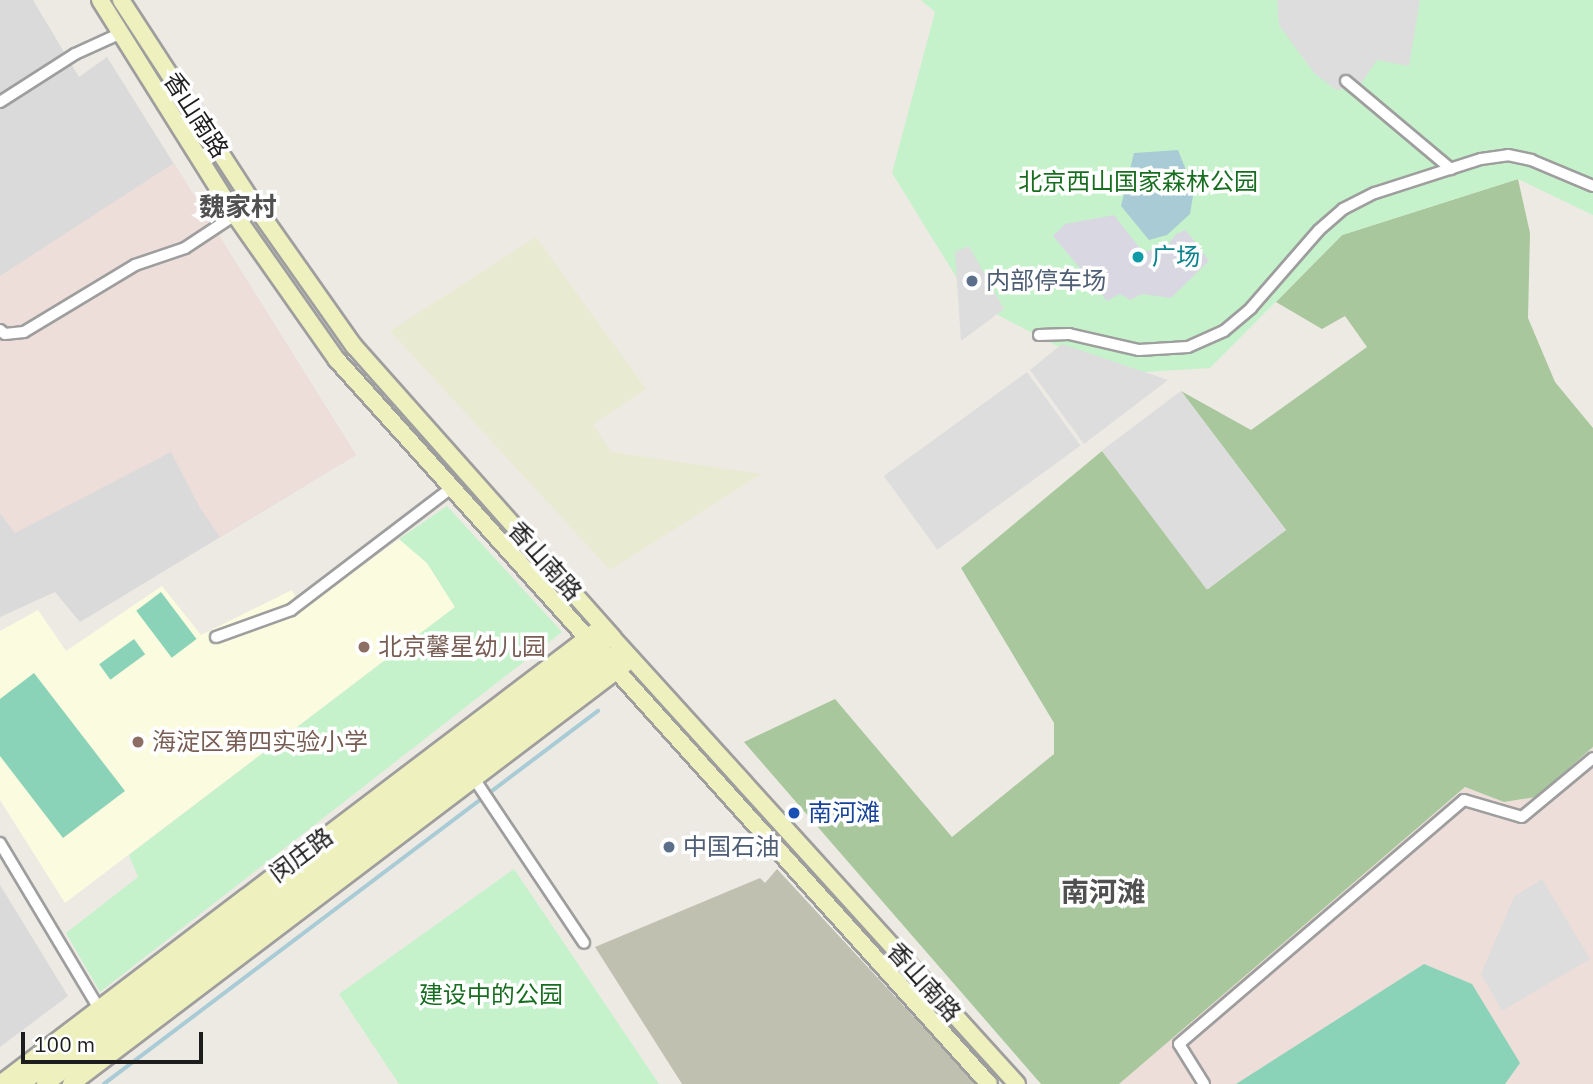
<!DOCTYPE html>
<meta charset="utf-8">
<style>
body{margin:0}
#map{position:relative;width:1593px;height:1084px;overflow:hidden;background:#edeae4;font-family:"IBM Plex Sans","Noto Sans SC",sans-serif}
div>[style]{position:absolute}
.residential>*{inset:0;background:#dbdada}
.education>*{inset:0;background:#fbfbdf}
.military>*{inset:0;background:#edded9}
.construction>*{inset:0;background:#c0c0b1}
.farmland>*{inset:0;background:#e8ead1}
.forest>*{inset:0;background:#a9c79d}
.park>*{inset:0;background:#c5f2ca}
.pitch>*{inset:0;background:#8bd3b8;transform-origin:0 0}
.parking>*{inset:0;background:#ddd;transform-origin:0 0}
.plaza>*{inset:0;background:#d9d8e2}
.water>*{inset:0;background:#a9cbd6}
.stream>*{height:3.5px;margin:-1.75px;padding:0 1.75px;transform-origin:1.75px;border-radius:1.75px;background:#a9cbd6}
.roads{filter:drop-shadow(2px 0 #9e9e9e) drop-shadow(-2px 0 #9e9e9e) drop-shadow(0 2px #9e9e9e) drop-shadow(0 -2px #9e9e9e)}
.street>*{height:10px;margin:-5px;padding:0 5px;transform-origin:5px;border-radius:5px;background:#fff}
.secondary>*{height:16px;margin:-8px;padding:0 8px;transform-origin:8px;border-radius:8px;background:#eef1bd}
.dots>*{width:19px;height:19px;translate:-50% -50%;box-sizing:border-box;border:4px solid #fff;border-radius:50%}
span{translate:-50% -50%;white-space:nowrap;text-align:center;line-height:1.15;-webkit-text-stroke:7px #fff;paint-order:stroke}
.street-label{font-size:24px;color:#1d1d1d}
.park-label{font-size:24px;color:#186e20}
.culture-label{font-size:24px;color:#0d838f}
.left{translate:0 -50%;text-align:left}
.service-label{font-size:24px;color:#4e5e75}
.education-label{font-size:24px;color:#785e54}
.transit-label{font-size:24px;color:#164399}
.neighbourhood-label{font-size:26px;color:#505050;font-weight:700}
.quarter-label{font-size:28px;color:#505050;font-weight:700}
.scale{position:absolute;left:21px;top:1032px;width:182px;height:32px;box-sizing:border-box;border:4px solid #1d1d1d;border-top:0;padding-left:9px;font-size:21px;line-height:24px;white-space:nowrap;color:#1d1d1d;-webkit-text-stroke:5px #fff;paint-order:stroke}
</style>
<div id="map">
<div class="residential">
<div style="clip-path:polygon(0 0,33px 0,79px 77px,107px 57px,356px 455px,80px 622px,55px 592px,0 617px)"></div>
<div style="clip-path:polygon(0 885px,68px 996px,0 1047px)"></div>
</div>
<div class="education">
<div style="clip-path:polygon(399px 539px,427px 563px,455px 607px,65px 903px,0 800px,0 631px,38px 610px,66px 651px,162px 586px,201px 635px,292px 590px,302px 610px)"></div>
</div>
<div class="military">
<div style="clip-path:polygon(174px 163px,356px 455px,220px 537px,199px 506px,171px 452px,15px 533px,0 513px,0 276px)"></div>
<div style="clip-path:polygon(1593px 747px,1593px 1084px,1119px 1084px,1465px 787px,1504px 802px,1536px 797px)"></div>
</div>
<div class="construction">
<div style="clip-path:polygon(777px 869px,976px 1084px,682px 1084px,595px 947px,760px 878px,765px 883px)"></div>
</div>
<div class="farmland">
<div style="clip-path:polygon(536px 237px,646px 389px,593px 424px,611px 452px,761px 474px,610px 570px,390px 331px)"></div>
</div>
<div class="forest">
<div style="clip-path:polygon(1518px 179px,1530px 233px,1528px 318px,1555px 382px,1593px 428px,1593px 747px,1536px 797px,1504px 802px,1465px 787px,1119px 1084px,1041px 1084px,744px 742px,835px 699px,952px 837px,1054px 754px,1054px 723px,961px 568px,1102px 451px,1208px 589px,1286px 530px,1181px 391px,1251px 430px,1367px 347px,1345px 316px,1322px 329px,1276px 302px,1342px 235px)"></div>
</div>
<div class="park">
<div style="clip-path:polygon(921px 0,1593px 0,1593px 215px,1518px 179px,1342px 235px,1210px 368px,1111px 374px,971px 301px,892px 173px,935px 12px)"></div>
<div style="clip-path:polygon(447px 506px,562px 632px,100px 992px,66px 933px,138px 877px,129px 855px,455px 607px,427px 563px,399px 539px)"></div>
<div style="clip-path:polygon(514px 869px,659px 1084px,399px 1084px,339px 994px)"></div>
</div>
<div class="pitch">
<div style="left:161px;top:592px;width:59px;height:31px;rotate:53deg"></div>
<div style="left:134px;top:639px;width:19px;height:43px;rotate:54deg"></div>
<div style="clip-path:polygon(34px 673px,125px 791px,63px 838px,0 756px,0 699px)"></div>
<div style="clip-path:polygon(1424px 964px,1472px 984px,1520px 1063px,1505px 1084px,1236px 1084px)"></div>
</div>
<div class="parking">
<div style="clip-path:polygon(1420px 0,1409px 66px,1377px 60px,1358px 88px,1336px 90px,1314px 73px,1279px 25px,1277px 0)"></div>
<div style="clip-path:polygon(969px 246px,1004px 309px,961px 341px,955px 252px)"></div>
<div style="clip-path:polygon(1062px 344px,1168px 380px,1084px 444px,1030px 370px)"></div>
<div style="left:1027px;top:372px;width:91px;height:177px;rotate:54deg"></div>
<div style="left:1181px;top:391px;width:174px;height:99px;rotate:53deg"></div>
<div style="clip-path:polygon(1542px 879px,1590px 959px,1502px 1011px,1481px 974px,1514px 897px)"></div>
</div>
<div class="plaza">
<div style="clip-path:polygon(1114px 215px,1143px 252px,1167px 246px,1176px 234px,1186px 230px,1209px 261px,1171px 298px,1142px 294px,1130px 300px,1120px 294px,1107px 301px,1053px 236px,1065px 224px)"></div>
</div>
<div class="water">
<div style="clip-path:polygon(1178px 150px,1194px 190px,1190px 214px,1167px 235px,1149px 240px,1121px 206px,1134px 153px)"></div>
</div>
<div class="stream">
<div style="left:104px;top:1084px;width:619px;rotate:-37.06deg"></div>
</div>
<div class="roads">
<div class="street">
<div style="left:1346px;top:81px;width:137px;rotate:40deg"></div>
<div style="left:0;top:102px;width:89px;rotate:-32.6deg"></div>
<div style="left:75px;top:54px;width:51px;rotate:-24.5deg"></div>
<div style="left:0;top:330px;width:6px;rotate:39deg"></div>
<div style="left:5px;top:334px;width:19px;rotate:-6deg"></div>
<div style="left:24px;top:332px;width:130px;rotate:-31.1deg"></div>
<div style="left:135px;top:265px;width:53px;rotate:-18.8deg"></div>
<div style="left:185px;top:248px;width:82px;rotate:-33.5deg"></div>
<div style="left:1039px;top:335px;width:30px;rotate:-2deg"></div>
<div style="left:1069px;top:334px;width:72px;rotate:12.9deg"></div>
<div style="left:1139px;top:350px;width:49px;rotate:-3.5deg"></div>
<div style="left:1188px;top:347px;width:39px;rotate:-24deg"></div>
<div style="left:1224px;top:331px;width:35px;rotate:-40deg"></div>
<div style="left:1251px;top:308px;width:103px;rotate:-48.9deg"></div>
<div style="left:1319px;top:230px;width:32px;rotate:-41deg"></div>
<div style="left:1343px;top:209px;width:36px;rotate:-27deg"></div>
<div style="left:1375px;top:193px;width:111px;rotate:-17.8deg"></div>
<div style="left:1481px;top:159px;width:27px;rotate:-8deg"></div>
<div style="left:1508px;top:155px;width:24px;rotate:12deg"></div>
<div style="left:1531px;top:160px;width:67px;rotate:22.8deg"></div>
<div style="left:216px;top:637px;width:80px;rotate:-19.8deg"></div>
<div style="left:291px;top:610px;width:201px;rotate:-37.3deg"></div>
<div style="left:471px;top:774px;width:203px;rotate:56.2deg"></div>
<div style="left:0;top:843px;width:197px;rotate:59.1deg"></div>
<div style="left:1204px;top:1084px;width:47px;rotate:-122deg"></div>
<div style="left:1179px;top:1044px;width:375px;rotate:-40.6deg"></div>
<div style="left:1464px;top:800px;width:60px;rotate:16.3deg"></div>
<div style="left:1522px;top:817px;width:92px;rotate:-39.7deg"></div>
</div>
<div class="secondary">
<div style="left:100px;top:0;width:254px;rotate:57.9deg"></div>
<div style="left:235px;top:215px;width:177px;rotate:54.9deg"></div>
<div style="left:337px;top:360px;width:974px;rotate:48deg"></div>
<div style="left:121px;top:0;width:242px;rotate:57deg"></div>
<div style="left:253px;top:203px;width:175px;rotate:54.8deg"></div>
<div style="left:354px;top:346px;width:389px;rotate:48.4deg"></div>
<div style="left:612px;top:637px;width:603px;rotate:47.82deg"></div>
<div style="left:0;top:1084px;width:747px;rotate:-37.22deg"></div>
<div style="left:21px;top:1084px;width:731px;rotate:-37.11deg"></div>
<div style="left:45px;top:1084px;width:712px;rotate:-37.06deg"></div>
<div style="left:71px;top:1084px;width:694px;rotate:-37.15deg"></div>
</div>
</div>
<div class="dots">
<div style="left:1138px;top:257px;background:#0f9aa8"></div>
<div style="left:972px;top:281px;background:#5c6f8a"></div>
<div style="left:364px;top:647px;background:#8d6e63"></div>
<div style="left:138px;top:742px;background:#8d6e63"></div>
<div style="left:794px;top:813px;background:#1a4fb4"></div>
<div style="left:669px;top:847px;background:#5c6f8a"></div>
</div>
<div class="street-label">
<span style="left:196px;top:115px;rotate:57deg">香山南路</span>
<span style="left:545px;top:561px;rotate:48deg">香山南路</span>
<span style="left:301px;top:855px;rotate:-37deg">闵庄路</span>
<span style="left:924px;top:982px;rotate:48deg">香山南路</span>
</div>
<div class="park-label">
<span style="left:1138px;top:182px">北京西山国家森林公园</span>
<span style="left:491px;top:995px">建设中的公园</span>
</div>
<div class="culture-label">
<span class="left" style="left:1152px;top:257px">广场</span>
</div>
<div class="service-label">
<span class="left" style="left:986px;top:281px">内部停车场</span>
<span class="left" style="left:683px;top:847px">中国石油</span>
</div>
<div class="education-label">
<span class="left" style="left:378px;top:647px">北京馨星幼儿园</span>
<span class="left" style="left:152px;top:742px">海淀区第四实验小学</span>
</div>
<div class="transit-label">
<span class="left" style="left:808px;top:813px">南河滩</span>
</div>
<div class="neighbourhood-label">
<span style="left:238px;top:207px">魏家村</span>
</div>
<div class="quarter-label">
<span style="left:1103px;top:892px">南河滩</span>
</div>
<div class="scale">100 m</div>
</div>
